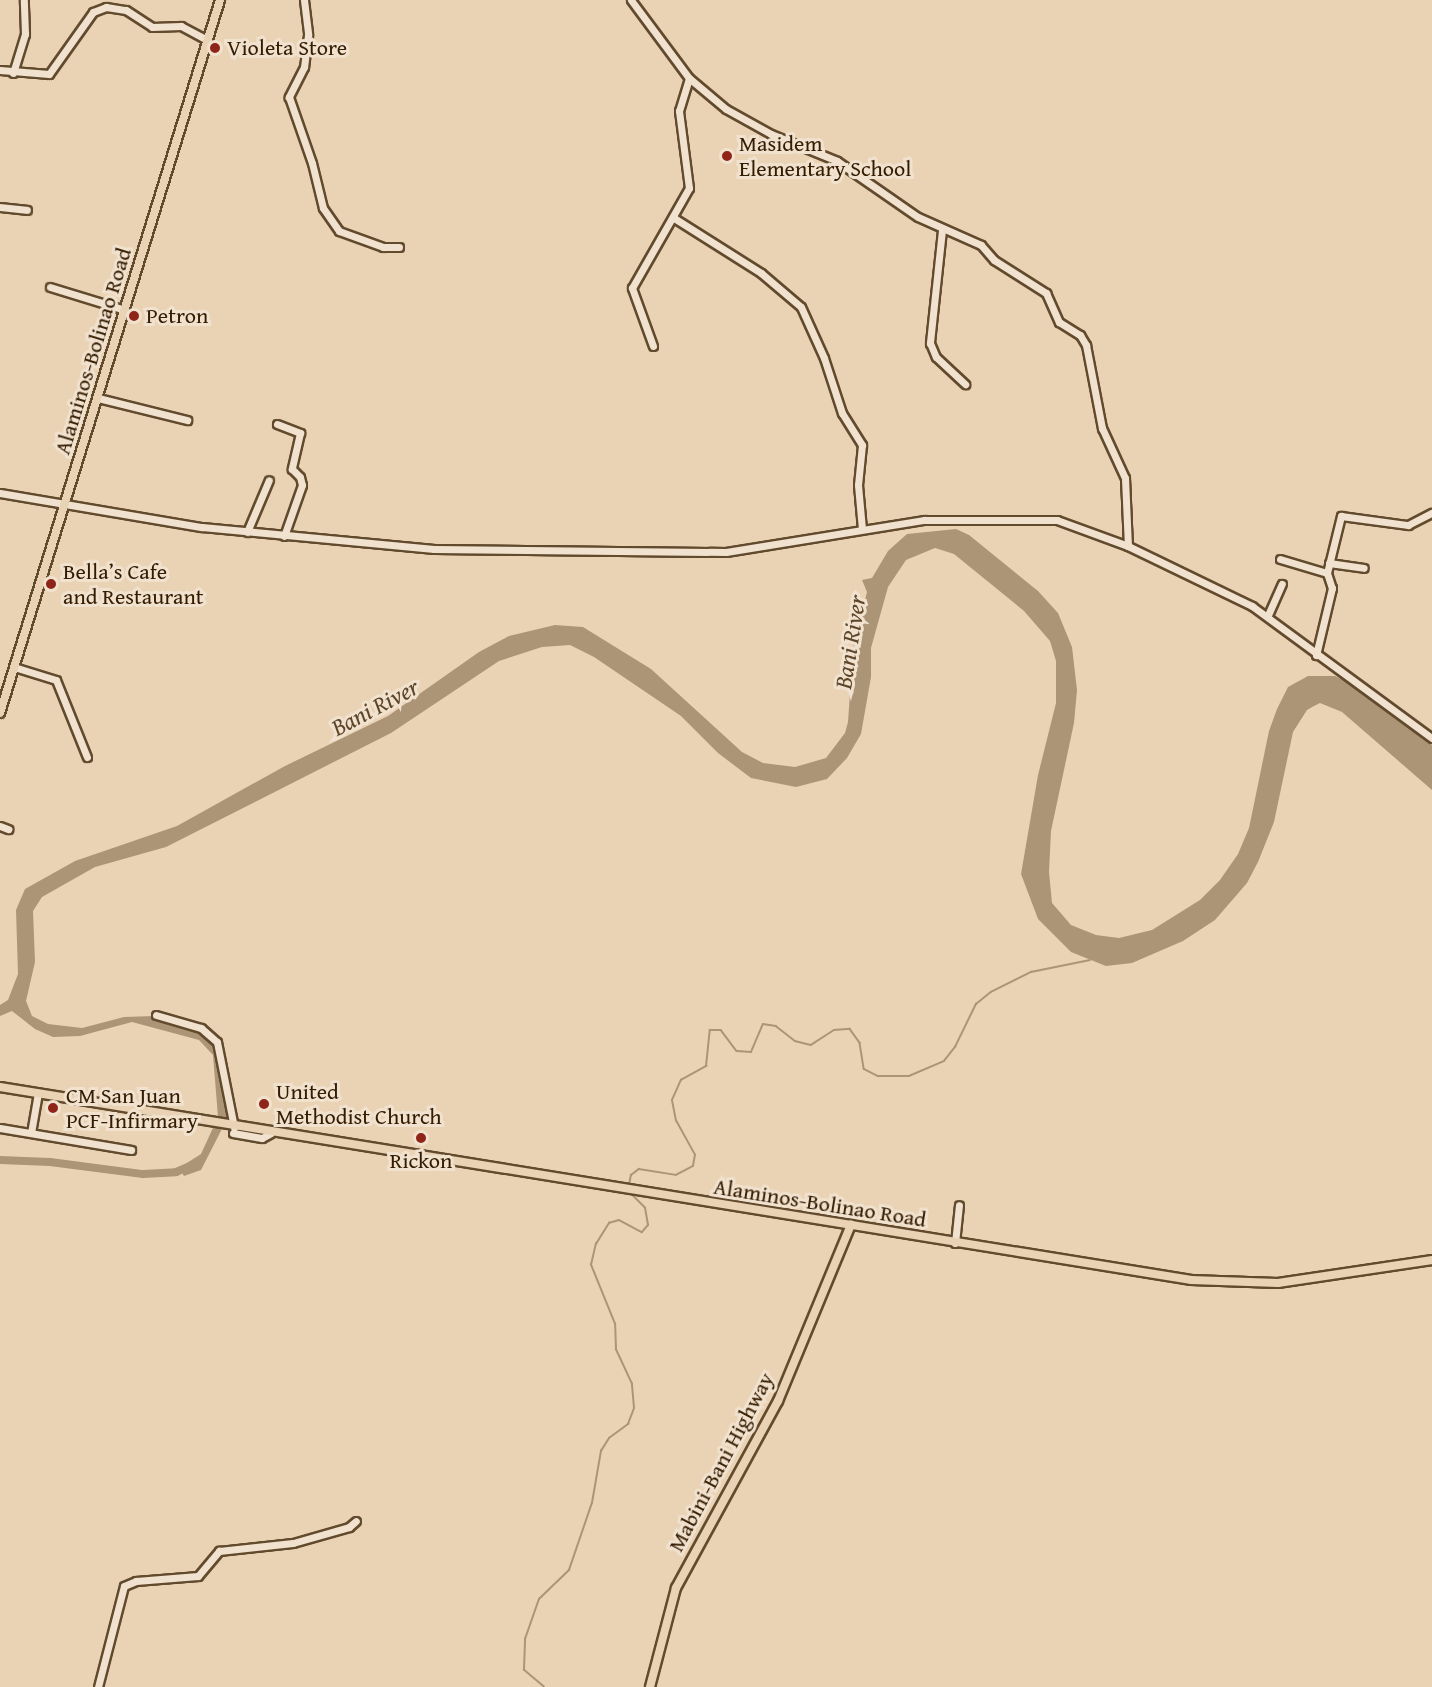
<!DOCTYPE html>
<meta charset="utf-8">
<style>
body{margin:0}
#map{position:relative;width:1432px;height:1687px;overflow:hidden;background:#ead3b5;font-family:"Gentium Book Plus",serif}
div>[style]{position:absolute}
.water>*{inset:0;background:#ac9577}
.stream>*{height:1.5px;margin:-0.75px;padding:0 0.75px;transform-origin:0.75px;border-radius:0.75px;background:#ac9577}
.river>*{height:8px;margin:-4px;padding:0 4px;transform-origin:4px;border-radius:4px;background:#ac9577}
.roads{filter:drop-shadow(2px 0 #624a2d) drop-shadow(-2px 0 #624a2d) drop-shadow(0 2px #624a2d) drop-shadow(0 -2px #624a2d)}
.minor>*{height:7px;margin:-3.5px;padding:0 3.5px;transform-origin:3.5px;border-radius:3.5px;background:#f1e2cf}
.major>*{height:8px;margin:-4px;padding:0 4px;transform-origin:4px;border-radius:4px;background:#ead3b5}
.dots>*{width:16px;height:16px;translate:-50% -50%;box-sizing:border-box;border:3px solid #f1e2cf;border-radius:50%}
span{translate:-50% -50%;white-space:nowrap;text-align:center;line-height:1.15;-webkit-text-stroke:6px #f1e2cf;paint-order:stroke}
.poi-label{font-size:22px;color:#341c00}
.left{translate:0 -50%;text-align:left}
.street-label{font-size:22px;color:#341c00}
.water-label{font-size:24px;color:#5e462a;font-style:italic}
</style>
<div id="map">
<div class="water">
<div style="clip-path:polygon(956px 529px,969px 535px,1038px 591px,1058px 613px,1072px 647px,1077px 690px,1074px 723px,1051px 831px,1049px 872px,1052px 903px,1071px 925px,1096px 935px,1119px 938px,1152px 930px,1200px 900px,1220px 880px,1238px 854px,1249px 828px,1269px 731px,1277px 709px,1288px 687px,1308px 676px,1335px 676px,1345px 681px,1432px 745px,1432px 790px,1342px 712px,1320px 703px,1314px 706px,1307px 710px,1293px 732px,1274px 822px,1258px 862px,1247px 883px,1215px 920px,1183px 941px,1132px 963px,1106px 966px,1071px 952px,1038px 919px,1021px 874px,1038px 775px,1056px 703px,1056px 661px,1050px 641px,1024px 611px,954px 554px,935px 548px,906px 560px,888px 587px,871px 648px,871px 677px,861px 734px,847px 758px,827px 779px,796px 787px,751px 778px,718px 753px,681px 716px,594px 657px,570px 645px,542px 647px,499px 661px,391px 733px,166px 847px,95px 867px,42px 897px,33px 911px,35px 962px,26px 1001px,32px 1016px,48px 1024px,82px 1028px,124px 1017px,154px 1016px,202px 1032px,216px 1045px,227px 1119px,201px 1170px,184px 1176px,179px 1168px,201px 1154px,218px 1117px,213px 1055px,199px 1040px,132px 1022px,80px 1036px,53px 1037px,35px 1029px,12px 1011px,0 1016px,0 1005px,8px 1000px,18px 974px,16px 910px,25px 889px,75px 861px,177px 826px,285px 766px,388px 716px,479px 652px,509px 636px,555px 625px,583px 627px,651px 669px,742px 752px,763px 763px,795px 767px,826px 758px,845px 733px,848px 722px,853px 649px,867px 592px,862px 580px,872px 578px,888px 551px,907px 534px)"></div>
</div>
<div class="stream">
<div style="left:629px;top:1185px;width:10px;rotate:-79deg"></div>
<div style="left:631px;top:1175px;width:10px;rotate:-37deg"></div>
<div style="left:639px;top:1169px;width:37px;rotate:9deg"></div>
<div style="left:676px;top:1175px;width:19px;rotate:-28deg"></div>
<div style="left:693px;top:1166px;width:11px;rotate:-80deg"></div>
<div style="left:695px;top:1155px;width:39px;rotate:-119deg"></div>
<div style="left:676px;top:1121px;width:21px;rotate:-101deg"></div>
<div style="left:672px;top:1100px;width:22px;rotate:-66deg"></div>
<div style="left:681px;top:1080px;width:29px;rotate:-29deg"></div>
<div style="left:706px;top:1066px;width:36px;rotate:-84deg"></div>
<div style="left:710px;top:1030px;width:11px"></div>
<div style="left:721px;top:1030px;width:26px;rotate:53deg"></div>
<div style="left:737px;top:1051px;width:14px;rotate:4deg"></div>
<div style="left:751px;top:1052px;width:30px;rotate:-67deg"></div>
<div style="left:763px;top:1024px;width:13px;rotate:9deg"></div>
<div style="left:776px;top:1026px;width:24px;rotate:38deg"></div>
<div style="left:795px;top:1041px;width:16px;rotate:14deg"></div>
<div style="left:811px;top:1045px;width:27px;rotate:-33deg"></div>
<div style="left:834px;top:1030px;width:16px;rotate:-4deg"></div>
<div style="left:850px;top:1029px;width:17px;rotate:54deg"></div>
<div style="left:860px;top:1043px;width:26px;rotate:81deg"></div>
<div style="left:864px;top:1069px;width:16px;rotate:27deg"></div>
<div style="left:878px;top:1076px;width:31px"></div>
<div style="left:909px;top:1076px;width:38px;rotate:-23deg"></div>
<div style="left:944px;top:1061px;width:18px;rotate:-52deg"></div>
<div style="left:955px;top:1047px;width:48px;rotate:-64deg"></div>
<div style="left:976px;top:1004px;width:19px;rotate:-39deg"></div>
<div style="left:991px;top:992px;width:45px;rotate:-26.6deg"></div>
<div style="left:1031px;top:972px;width:60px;rotate:-11.5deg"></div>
<div style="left:544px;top:1687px;width:26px;rotate:-140deg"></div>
<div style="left:524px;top:1670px;width:31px;rotate:-88deg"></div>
<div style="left:525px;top:1639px;width:42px;rotate:-70.7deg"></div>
<div style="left:539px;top:1599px;width:42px;rotate:-44deg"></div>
<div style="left:569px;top:1570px;width:71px;rotate:-71.1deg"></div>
<div style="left:592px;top:1503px;width:53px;rotate:-80.2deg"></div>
<div style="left:601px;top:1451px;width:15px;rotate:-58deg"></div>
<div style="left:609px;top:1438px;width:24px;rotate:-36deg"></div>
<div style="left:628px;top:1424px;width:17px;rotate:-69deg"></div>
<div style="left:634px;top:1408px;width:24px;rotate:-95deg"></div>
<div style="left:632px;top:1384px;width:38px;rotate:-115deg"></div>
<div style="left:616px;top:1349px;width:25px;rotate:-92deg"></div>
<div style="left:615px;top:1324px;width:64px;rotate:-112.1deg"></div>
<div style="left:591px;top:1265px;width:22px;rotate:-77deg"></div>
<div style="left:596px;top:1244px;width:25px;rotate:-58deg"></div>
<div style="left:609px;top:1223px;width:10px;rotate:-17deg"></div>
<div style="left:619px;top:1220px;width:26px;rotate:28deg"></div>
<div style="left:642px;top:1232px;width:9px;rotate:-49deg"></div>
<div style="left:648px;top:1225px;width:17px;rotate:-100deg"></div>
<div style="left:645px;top:1208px;width:21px;rotate:-135deg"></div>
</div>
<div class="river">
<div style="left:0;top:1160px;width:50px;rotate:2.3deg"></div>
<div style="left:50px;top:1162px;width:94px;rotate:7.4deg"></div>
<div style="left:143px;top:1174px;width:33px;rotate:-3deg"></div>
<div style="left:176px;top:1172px;width:13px;rotate:-23deg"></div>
</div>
<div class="roads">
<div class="minor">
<div style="left:304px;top:0;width:35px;rotate:83deg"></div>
<div style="left:308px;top:35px;width:32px;rotate:97deg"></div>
<div style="left:304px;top:67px;width:34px;rotate:117deg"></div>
<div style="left:289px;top:97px;width:70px;rotate:70.8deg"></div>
<div style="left:312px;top:163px;width:46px;rotate:76.3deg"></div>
<div style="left:323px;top:208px;width:28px;rotate:55deg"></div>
<div style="left:339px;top:231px;width:47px;rotate:20deg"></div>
<div style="left:383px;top:247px;width:16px"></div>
<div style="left:631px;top:0;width:97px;rotate:53.4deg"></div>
<div style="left:689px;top:78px;width:48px;rotate:40deg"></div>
<div style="left:726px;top:109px;width:51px;rotate:29.1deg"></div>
<div style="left:771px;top:134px;width:71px;rotate:22.2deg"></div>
<div style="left:837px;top:161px;width:98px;rotate:34.7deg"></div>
<div style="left:918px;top:217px;width:69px;rotate:24deg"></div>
<div style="left:981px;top:245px;width:20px;rotate:49deg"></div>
<div style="left:994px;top:260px;width:62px;rotate:32.4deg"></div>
<div style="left:1046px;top:293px;width:32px;rotate:66deg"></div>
<div style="left:1059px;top:322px;width:25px;rotate:32deg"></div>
<div style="left:1080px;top:335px;width:12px;rotate:59deg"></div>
<div style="left:1086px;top:345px;width:85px;rotate:79.1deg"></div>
<div style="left:1102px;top:428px;width:55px;rotate:65.3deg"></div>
<div style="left:1125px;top:478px;width:68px;rotate:87.5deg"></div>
<div style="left:0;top:70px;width:49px;rotate:4.7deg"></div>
<div style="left:49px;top:74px;width:76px;rotate:-54.6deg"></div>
<div style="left:93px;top:12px;width:14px;rotate:-21deg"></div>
<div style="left:106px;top:7px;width:20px;rotate:9deg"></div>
<div style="left:126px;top:10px;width:31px;rotate:33deg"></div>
<div style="left:152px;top:27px;width:29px;rotate:-2deg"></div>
<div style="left:181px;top:26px;width:30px;rotate:28deg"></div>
<div style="left:13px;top:73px;width:41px;rotate:-72.9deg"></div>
<div style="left:25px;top:34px;width:34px;rotate:-92deg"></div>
<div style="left:0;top:207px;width:27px;rotate:6deg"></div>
<div style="left:674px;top:218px;width:103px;rotate:32.3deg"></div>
<div style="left:761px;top:273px;width:52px;rotate:40.4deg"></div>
<div style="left:801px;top:307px;width:56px;rotate:65.7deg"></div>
<div style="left:824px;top:358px;width:58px;rotate:71.9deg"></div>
<div style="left:842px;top:413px;width:38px;rotate:58deg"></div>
<div style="left:862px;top:445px;width:40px;rotate:95.7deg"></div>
<div style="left:858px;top:485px;width:44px;rotate:84.8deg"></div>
<div style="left:942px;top:230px;width:114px;rotate:96.1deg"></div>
<div style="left:930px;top:343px;width:15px;rotate:67deg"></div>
<div style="left:936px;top:357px;width:40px;rotate:43deg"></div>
<div style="left:50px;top:287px;width:78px;rotate:17deg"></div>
<div style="left:653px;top:346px;width:62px;rotate:-109.9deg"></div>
<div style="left:632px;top:288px;width:115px;rotate:-60.3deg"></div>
<div style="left:689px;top:188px;width:78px;rotate:-97.4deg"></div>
<div style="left:679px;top:111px;width:34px;rotate:-73deg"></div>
<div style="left:98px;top:398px;width:92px;rotate:13.9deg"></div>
<div style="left:277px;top:424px;width:25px;rotate:21deg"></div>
<div style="left:300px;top:433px;width:37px;rotate:103deg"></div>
<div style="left:292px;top:469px;width:11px;rotate:45deg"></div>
<div style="left:300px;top:477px;width:8px;rotate:76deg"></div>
<div style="left:302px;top:485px;width:54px;rotate:109.4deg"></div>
<div style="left:0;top:493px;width:205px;rotate:9.6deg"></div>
<div style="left:202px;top:527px;width:233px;rotate:5.4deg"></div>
<div style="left:434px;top:549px;width:292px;rotate:0.6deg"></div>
<div style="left:726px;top:552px;width:201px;rotate:-9.2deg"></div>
<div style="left:924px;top:520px;width:133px"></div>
<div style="left:1057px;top:520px;width:76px;rotate:20.1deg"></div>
<div style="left:1128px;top:546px;width:138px;rotate:25.8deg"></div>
<div style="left:1252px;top:606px;width:223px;rotate:36.3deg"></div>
<div style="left:247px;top:532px;width:56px;rotate:-67.1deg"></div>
<div style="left:1280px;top:559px;width:49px;rotate:16.6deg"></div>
<div style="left:1327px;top:573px;width:16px;rotate:72deg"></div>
<div style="left:1332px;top:588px;width:69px;rotate:103.4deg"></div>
<div style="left:1329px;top:563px;width:35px;rotate:8deg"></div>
<div style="left:1327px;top:573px;width:59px;rotate:-76.2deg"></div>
<div style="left:1341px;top:516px;width:68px;rotate:7.7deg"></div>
<div style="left:1408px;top:525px;width:27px;rotate:-27deg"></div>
<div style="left:1268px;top:615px;width:34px;rotate:-66deg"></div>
<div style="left:14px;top:667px;width:44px;rotate:17.2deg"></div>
<div style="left:56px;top:680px;width:83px;rotate:68.1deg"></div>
<div style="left:0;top:826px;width:9px;rotate:21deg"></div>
<div style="left:156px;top:1015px;width:47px;rotate:16.1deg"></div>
<div style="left:201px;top:1028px;width:21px;rotate:41deg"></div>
<div style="left:217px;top:1042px;width:87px;rotate:78.7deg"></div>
<div style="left:0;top:1128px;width:133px;rotate:9.5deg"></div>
<div style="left:31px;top:1133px;width:41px;rotate:-80.1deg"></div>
<div style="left:233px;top:1133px;width:29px;rotate:10deg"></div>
<div style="left:262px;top:1138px;width:10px;rotate:-29deg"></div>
<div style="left:955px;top:1243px;width:38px;rotate:-84deg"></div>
<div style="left:98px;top:1687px;width:104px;rotate:-75.6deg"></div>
<div style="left:124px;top:1586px;width:13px;rotate:-23deg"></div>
<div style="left:136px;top:1581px;width:62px;rotate:-4.6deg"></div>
<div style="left:198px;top:1576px;width:33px;rotate:-50deg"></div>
<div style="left:219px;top:1551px;width:74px;rotate:-6.2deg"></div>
<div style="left:293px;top:1543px;width:58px;rotate:-15.9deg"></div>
<div style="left:349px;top:1527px;width:9px;rotate:-41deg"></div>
</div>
<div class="major">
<div style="left:0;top:713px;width:746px;rotate:-72.85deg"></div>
<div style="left:0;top:1087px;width:1207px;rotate:9.2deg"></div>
<div style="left:1191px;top:1280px;width:87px;rotate:2deg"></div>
<div style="left:1278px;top:1283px;width:156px;rotate:-8.5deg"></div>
<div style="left:650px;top:1687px;width:102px;rotate:-75.3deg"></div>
<div style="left:676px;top:1588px;width:213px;rotate:-61.4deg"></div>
<div style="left:778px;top:1401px;width:191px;rotate:-67.5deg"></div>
</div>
</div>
<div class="dots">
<div style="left:215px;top:48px;background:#8f2418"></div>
<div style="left:727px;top:156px;background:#8f2418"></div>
<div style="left:134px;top:316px;background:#8f2418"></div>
<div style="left:51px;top:584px;background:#8f2418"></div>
<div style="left:264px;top:1104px;background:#8f2418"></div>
<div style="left:53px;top:1108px;background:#8f2418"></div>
<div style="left:421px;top:1138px;background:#8f2418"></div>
</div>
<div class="poi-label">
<span class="left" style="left:227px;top:48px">Violeta Store</span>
<span class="left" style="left:739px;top:156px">Masidem<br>Elementary School</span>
<span class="left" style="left:146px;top:316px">Petron</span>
<span class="left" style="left:63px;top:584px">Bella’s Cafe<br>and Restaurant</span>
<span class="left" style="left:276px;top:1104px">United<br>Methodist Church</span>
<span class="left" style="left:66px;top:1108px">CM San Juan<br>PCF-Infirmary</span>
<span style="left:421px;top:1161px">Rickon</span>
</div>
<div class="street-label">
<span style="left:93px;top:351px;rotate:-73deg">Alaminos-Bolinao Road</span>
<span style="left:820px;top:1203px;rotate:9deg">Alaminos-Bolinao Road</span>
<span style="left:721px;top:1462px;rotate:-62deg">Mabini-Bani Highway</span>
</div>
<div class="water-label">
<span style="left:850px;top:642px;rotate:-81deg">Bani River</span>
<span style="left:375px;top:707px;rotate:-28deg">Bani River</span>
</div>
</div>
